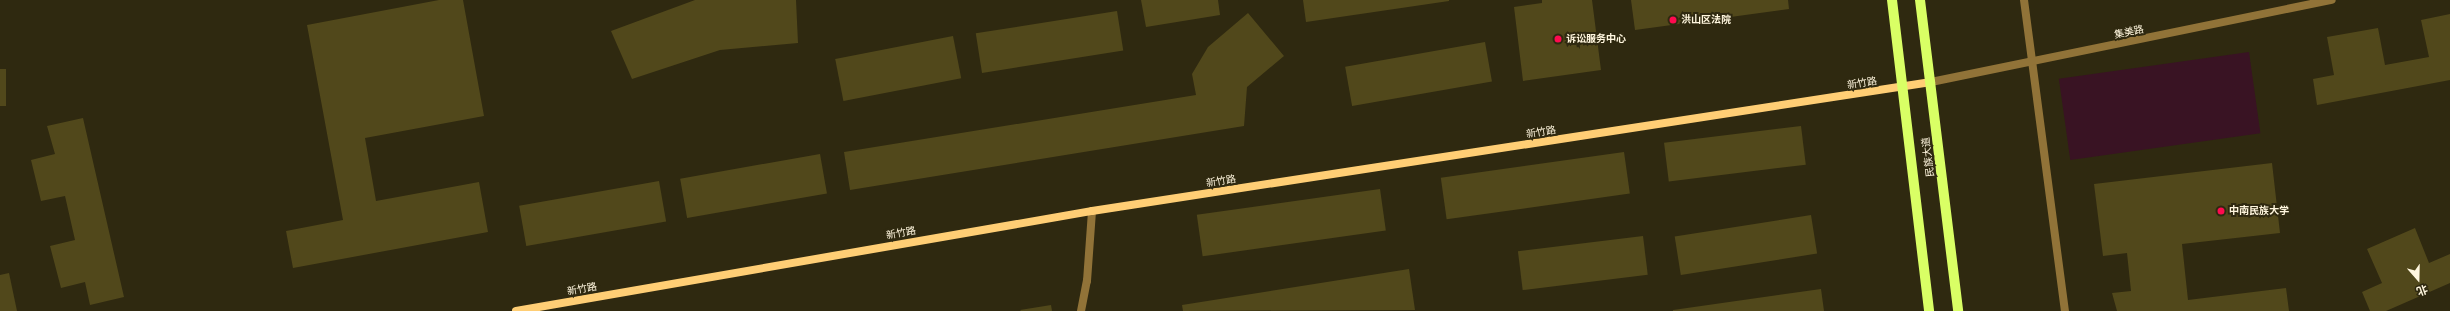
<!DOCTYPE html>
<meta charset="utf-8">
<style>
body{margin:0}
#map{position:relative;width:2450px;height:311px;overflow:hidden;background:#2f2910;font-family:Poppins,"Noto Sans SC",sans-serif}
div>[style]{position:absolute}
.green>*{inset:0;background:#391323;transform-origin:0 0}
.building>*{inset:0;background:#51481b;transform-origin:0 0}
.minor>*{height:8px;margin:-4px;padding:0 4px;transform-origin:4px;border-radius:4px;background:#917338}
.secondary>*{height:8px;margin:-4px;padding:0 4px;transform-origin:4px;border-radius:4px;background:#ffce75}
.primary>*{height:10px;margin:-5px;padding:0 5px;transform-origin:5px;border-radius:5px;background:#d9ff65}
.dots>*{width:11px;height:11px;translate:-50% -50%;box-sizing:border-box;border:2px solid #2f2910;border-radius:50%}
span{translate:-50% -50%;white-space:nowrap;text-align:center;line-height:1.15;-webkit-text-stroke:4px #2f2910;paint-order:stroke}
.poi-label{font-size:10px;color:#fff6de;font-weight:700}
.left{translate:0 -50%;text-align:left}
.street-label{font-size:10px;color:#fff6de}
.north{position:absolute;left:2398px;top:259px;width:40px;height:40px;-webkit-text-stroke:3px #2f2910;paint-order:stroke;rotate:160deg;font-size:11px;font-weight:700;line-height:16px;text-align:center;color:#fff6de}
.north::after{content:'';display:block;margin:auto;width:14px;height:18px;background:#fff6de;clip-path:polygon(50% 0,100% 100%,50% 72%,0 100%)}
</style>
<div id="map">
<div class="green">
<div style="left:2249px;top:52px;width:82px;height:192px;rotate:82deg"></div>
</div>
<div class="building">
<div style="clip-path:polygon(439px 0,463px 0,484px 116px,365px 138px,376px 201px,479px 182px,488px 232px,293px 268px,286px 231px,343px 220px,307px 25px)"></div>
<div style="clip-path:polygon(695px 0,796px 0,798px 43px,720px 50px,632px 79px,611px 31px)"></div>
<div style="clip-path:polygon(1141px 0,1218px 0,1220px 15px,1146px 27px)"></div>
<div style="clip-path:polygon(1303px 0,1449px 0,1449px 1px,1306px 22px)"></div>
<div style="clip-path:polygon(1542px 0,1592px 0,1601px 70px,1523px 81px,1514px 7px,1542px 3px)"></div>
<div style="clip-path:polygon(1631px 0,1788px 0,1789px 9px,1635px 30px)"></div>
<div style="left:1117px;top:11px;width:40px;height:143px;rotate:81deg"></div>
<div style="clip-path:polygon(1248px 13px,1284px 56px,1247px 87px,1244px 126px,850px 190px,844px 152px,1196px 95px,1192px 74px,1208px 47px)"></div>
<div style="clip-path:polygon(2450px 14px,2450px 80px,2317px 105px,2313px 79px,2334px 75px,2327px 37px,2378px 28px,2385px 65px,2429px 57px,2421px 20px)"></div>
<div style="left:953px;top:36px;width:43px;height:120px;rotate:79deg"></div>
<div style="left:1485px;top:42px;width:40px;height:142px;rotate:80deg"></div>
<div style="left:6px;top:69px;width:37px;height:6px;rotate:90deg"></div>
<div style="clip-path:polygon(83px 118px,124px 297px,90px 305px,85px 282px,61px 288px,50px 246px,75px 240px,65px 196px,41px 201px,31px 160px,55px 154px,47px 126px)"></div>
<div style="left:1801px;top:126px;width:39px;height:138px;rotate:83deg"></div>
<div style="left:1624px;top:152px;width:42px;height:185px;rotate:82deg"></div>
<div style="left:820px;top:154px;width:40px;height:142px;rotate:80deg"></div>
<div style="clip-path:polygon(2272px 163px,2280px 233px,2182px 244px,2188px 300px,2286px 288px,2289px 311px,2117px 311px,2112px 293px,2131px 291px,2127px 253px,2103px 256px,2094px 184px)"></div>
<div style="left:659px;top:181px;width:41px;height:142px;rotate:80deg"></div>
<div style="left:1380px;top:189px;width:42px;height:185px;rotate:82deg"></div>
<div style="left:1811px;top:215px;width:39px;height:138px;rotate:81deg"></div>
<div style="clip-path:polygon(2415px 228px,2429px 263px,2450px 254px,2450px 283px,2386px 311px,2370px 311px,2362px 292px,2382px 283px,2367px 249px)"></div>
<div style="left:1643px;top:236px;width:39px;height:126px;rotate:83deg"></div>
<div style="clip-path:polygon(1409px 269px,1415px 310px,1183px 311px,1182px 305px)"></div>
<div style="clip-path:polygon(9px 273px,17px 311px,0 311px,0 275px)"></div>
<div style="clip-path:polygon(1821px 289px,1824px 311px,1673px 311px,1673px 310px)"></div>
<div style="clip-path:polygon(1051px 305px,1052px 311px,1021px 311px,1020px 310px)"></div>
</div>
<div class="minor">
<div style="left:2024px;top:0;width:314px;rotate:82.5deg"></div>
<div style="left:1931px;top:82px;width:409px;rotate:-11.6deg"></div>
<div style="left:1081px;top:311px;width:31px;rotate:-79deg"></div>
<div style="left:1087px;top:281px;width:70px;rotate:-85.9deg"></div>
</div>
<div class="secondary">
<div style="left:516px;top:311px;width:585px;rotate:-9.85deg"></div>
<div style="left:1092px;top:211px;width:849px;rotate:-8.74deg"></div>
</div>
<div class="primary">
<div style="left:1892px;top:0;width:313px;rotate:83.2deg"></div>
<div style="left:1920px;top:0;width:313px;rotate:83deg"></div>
</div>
<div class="dots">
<div style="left:1673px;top:20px;background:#ff0a4f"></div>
<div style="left:1558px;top:39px;background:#ff0a4f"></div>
<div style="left:2221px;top:211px;background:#ff0a4f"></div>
</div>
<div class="poi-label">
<span class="left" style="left:1681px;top:20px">洪山区法院</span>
<span class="left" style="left:1566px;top:39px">诉讼服务中心</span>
<span class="left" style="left:2229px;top:211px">中南民族大学</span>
</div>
<div class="street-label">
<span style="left:2129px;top:32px;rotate:-12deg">集美路</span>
<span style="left:1862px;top:83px;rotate:-9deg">新竹路</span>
<span style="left:1541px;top:132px;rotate:-9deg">新竹路</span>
<span style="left:1928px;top:157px;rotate:-97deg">民族大道</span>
<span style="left:1221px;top:181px;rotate:-9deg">新竹路</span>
<span style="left:901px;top:233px;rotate:-10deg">新竹路</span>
<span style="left:582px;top:289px;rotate:-10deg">新竹路</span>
</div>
<div class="north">北</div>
</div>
